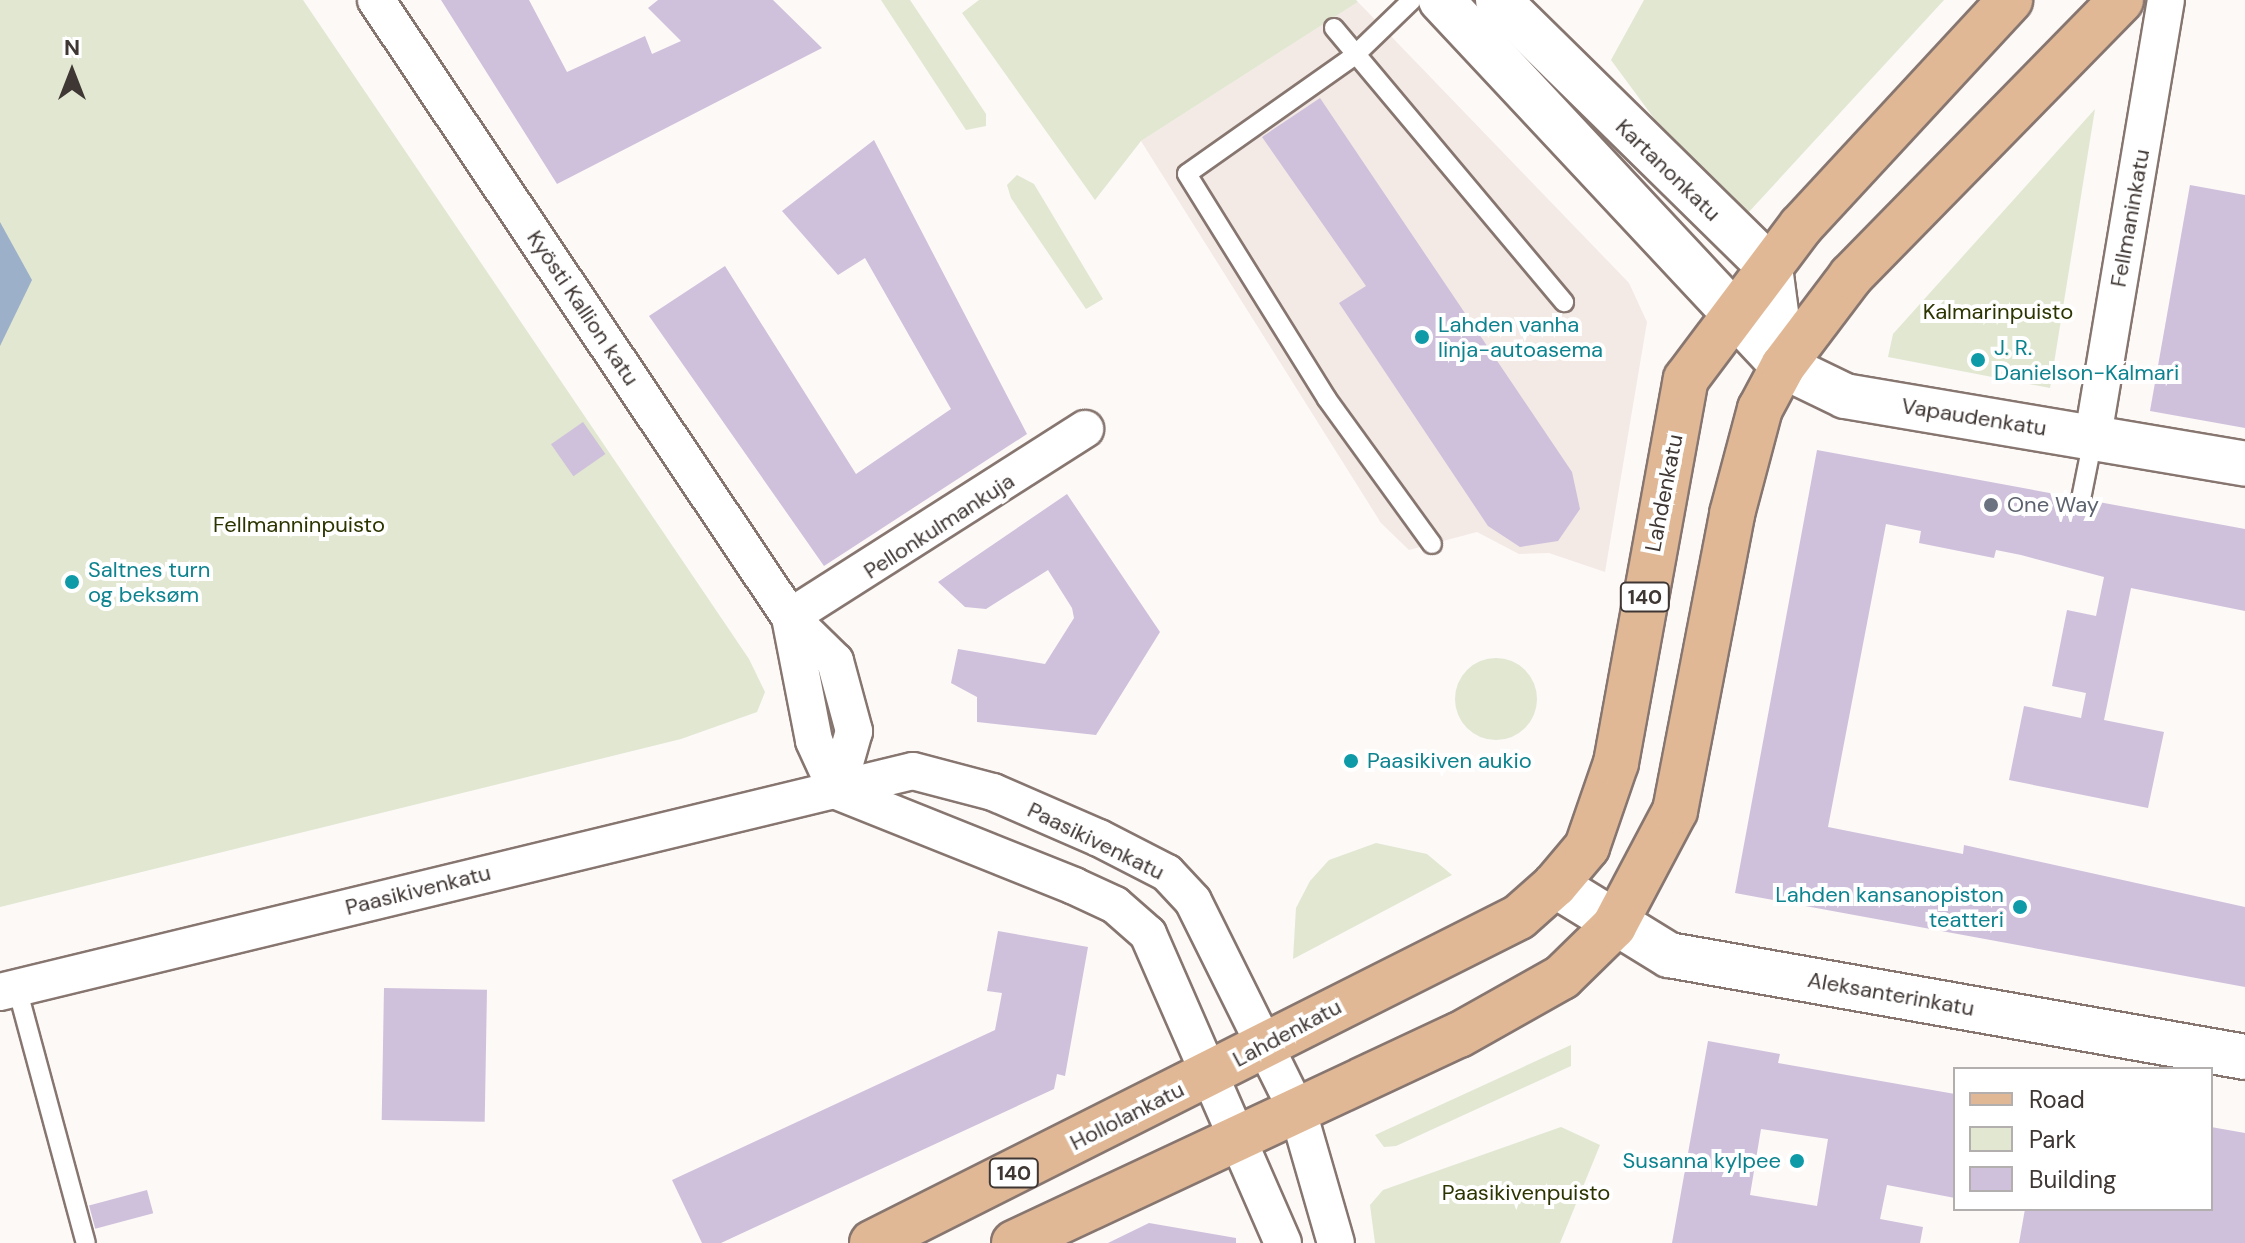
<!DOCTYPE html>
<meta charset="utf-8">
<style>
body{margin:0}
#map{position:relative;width:2245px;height:1243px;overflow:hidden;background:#fdf9f7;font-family:"DM Sans",sans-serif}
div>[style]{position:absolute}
.built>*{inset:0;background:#f3e9e5}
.green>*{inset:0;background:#e1e7d1}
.round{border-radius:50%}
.water>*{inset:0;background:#9db0c9}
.building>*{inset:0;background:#cfc0dc;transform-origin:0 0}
.roads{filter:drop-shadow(2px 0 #877670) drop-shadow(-2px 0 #877670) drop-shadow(0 2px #877670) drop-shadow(0 -2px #877670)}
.lane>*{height:18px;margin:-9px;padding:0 9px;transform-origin:9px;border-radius:9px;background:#fff}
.street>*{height:36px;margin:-18px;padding:0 18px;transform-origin:18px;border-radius:18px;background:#fff}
.secondary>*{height:44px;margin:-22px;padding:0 22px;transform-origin:22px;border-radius:22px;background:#fff}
.primary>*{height:44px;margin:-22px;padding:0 22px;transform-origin:22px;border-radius:22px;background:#e0b896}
.dots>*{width:22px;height:22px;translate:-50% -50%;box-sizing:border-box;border:4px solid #fff;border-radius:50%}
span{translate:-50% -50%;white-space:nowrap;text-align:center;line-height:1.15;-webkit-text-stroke:8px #fff;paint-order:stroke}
.shield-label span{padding:2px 6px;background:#fff;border:2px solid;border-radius:6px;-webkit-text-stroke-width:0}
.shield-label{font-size:20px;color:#3f3734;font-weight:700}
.street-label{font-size:22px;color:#3f3734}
.park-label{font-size:22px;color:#2c3501}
.culture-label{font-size:22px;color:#0d838f}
.left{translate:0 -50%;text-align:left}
.right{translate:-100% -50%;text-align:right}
.worship-label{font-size:22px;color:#5b616d}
.legend{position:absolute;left:1953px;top:1067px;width:260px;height:144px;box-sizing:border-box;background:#fff;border:2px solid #b2afae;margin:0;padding:10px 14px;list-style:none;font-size:24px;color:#3f3734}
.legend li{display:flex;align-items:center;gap:16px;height:40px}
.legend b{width:40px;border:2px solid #b2afae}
.north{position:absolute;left:32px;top:32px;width:80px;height:80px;-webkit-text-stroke:6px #fff;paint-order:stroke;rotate:0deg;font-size:22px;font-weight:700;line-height:32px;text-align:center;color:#3f3734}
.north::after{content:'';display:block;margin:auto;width:28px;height:36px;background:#3f3734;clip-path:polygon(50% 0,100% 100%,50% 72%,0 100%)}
</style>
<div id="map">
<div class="built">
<div style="clip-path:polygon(1358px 2px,1629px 283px,1647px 322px,1605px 572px,1549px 553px,1519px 554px,1477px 532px,1409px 550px,1381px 523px,1141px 141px)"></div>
</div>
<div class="green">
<div style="clip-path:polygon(0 0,303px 0,749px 659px,765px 692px,757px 712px,681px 739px,0 907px)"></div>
<div style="clip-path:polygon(881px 0,910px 0,986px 114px,986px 126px,966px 130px)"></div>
<div style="clip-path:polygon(979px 0,1356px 0,1358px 2px,1141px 141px,1095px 200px,962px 13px)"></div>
<div style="clip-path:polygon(1644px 0,1944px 0,1747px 214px,1701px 182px,1611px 60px)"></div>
<div style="clip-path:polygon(2095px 109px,2050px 388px,1888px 357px,1893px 334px)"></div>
<div style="clip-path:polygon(1017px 175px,1034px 184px,1103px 299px,1086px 309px,1011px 198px,1007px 185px)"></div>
<div class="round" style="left:1455px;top:658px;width:82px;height:82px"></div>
<div style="clip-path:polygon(1376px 843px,1427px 854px,1452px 875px,1293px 959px,1296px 908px,1310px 881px,1329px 860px)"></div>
<div style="clip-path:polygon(1571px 1045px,1571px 1066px,1396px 1146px,1384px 1147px,1375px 1135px)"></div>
<div style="clip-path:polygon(1561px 1127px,1600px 1145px,1560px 1243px,1375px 1243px,1370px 1205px,1383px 1190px)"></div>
</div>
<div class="water">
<div style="clip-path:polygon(0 222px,32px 280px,0 346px)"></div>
</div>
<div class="building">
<div style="clip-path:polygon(441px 0,529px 0,567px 72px,645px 36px,652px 54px,681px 41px,648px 8px,658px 0,773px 0,822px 48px,557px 184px)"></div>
<div style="clip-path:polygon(1320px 98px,1572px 472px,1580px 509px,1558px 541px,1520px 547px,1488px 526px,1339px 303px,1366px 286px,1262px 137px)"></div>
<div style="clip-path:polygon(874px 140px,1027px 434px,824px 566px,649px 316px,725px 266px,856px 474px,951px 409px,865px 258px,838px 275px,782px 211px)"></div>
<div style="clip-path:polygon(2190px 185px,2245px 195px,2245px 428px,2150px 411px)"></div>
<div style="left:583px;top:422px;width:39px;height:39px;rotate:55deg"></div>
<div style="clip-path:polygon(1817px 450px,2245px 529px,2245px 611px,2131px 588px,2104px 720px,2164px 732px,2148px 808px,2009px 780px,2024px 706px,2081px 718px,2086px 693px,2052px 686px,2067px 610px,2096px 616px,2104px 577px,2021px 555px,1996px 550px,1994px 558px,1919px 543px,1921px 531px,1886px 524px,1828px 827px,1963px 854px,1964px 845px,2245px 907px,2245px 987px,1735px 893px)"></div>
<div style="clip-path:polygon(1067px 494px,1160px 632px,1096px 735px,977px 722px,977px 697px,951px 683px,958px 649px,1045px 664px,1074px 618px,1072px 608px,1048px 570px,986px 609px,965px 607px,938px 582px)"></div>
<div style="clip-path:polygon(998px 931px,1088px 947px,1065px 1076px,1057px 1074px,1054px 1089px,721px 1243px,702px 1243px,672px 1180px,995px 1030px,1002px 993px,987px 991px)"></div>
<div style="left:384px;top:988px;width:103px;height:132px;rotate:1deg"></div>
<div style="clip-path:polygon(evenodd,1708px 1041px,1780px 1054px,1778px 1063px,1955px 1094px,1955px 1198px,1887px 1185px,1880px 1219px,1923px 1227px,1920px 1243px,1672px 1243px,1708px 1041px,1761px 1129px,1828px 1139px,1817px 1206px,1750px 1195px,1761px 1129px)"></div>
<div style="clip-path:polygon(2211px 1127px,2245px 1133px,2245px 1243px,2019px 1243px,2025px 1209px,2211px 1209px)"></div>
<div style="left:147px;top:1190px;width:24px;height:60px;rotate:75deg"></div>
<div style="clip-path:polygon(1149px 1223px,1236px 1238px,1236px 1243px,1108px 1243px)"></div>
</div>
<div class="roads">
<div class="lane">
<div style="left:1412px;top:0;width:81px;rotate:136deg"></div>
<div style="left:1354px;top:56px;width:204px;rotate:144.8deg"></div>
<div style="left:1187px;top:174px;width:265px;rotate:58.1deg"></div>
<div style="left:1327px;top:399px;width:179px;rotate:54.1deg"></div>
<div style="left:1334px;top:28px;width:358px;rotate:50deg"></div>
<div style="left:2081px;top:499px;width:61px;rotate:-78.7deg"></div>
<div style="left:17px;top:988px;width:264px;rotate:74.9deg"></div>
</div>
<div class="street">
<div style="left:376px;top:0;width:743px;rotate:56.14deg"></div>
<div style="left:790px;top:617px;width:63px;rotate:44.4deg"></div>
<div style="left:835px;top:661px;width:73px;rotate:74.8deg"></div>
<div style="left:854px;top:731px;width:62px;rotate:105.8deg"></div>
<div style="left:2093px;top:436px;width:442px;rotate:-80.5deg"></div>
<div style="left:790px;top:617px;width:350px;rotate:-32.5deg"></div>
<div style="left:790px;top:617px;width:126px;rotate:79deg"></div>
<div style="left:814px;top:741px;width:55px;rotate:65.3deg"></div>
<div style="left:837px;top:791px;width:255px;rotate:21.8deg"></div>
<div style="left:1074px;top:886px;width:45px;rotate:24.9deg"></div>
<div style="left:1115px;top:905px;width:44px;rotate:41.3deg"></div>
<div style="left:1148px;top:934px;width:337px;rotate:66.4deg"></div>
<div style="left:0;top:992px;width:939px;rotate:-13.61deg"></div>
<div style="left:913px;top:771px;width:83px;rotate:14.7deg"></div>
<div style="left:993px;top:792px;width:116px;rotate:23.5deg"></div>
<div style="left:1099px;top:838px;width:76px;rotate:27.2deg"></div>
<div style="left:1167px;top:873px;width:38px;rotate:47deg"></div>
<div style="left:1193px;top:901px;width:239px;rotate:63.6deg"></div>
<div style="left:1299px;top:1115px;width:133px;rotate:73.9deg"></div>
</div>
<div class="secondary">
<div style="left:1441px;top:0;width:501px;rotate:46.94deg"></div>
<div style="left:1783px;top:366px;width:69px;rotate:25.8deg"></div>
<div style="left:1845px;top:396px;width:406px;rotate:9.6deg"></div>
<div style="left:1498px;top:0;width:381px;rotate:44.5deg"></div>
<div style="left:1770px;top:267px;width:100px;rotate:82.5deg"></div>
<div style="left:1555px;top:885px;width:134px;rotate:31.6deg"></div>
<div style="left:1669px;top:955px;width:585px;rotate:10.04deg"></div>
</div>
<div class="primary">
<div style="left:872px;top:1243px;width:724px;rotate:-26.74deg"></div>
<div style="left:1519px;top:917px;width:48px;rotate:-41.6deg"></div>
<div style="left:1555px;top:885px;width:50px;rotate:-49.9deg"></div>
<div style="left:1587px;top:847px;width:89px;rotate:-71deg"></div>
<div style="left:1616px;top:763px;width:390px;rotate:-79.7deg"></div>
<div style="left:1686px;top:379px;width:191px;rotate:-53.1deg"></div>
<div style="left:1801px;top:226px;width:308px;rotate:-47.2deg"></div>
<div style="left:1014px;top:1243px;width:491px;rotate:-25.1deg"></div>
<div style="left:1459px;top:1035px;width:118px;rotate:-29.4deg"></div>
<div style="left:1562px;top:977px;width:73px;rotate:-44.4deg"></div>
<div style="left:1614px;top:926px;width:130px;rotate:-62.1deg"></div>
<div style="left:1675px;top:811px;width:302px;rotate:-79.1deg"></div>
<div style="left:1732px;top:514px;width:109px;rotate:-75.1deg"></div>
<div style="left:1760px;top:409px;width:49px;rotate:-61.9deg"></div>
<div style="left:1783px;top:366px;width:113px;rotate:-52.9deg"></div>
<div style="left:1851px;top:276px;width:386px;rotate:-45.6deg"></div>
</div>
</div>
<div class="dots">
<div style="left:1422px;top:337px;background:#0f9aa8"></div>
<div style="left:1978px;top:360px;background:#0f9aa8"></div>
<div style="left:1991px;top:505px;background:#6b7280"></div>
<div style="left:72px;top:582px;background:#0f9aa8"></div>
<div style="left:1351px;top:761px;background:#0f9aa8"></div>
<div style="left:2020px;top:907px;background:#0f9aa8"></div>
<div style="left:1797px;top:1161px;background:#0f9aa8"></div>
</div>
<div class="shield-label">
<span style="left:1645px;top:597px">140</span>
<span style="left:1014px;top:1173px">140</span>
</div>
<div class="street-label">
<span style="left:1668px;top:170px;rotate:44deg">Kartanonkatu</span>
<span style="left:2130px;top:218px;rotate:-80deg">Fellmaninkatu</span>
<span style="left:583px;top:308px;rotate:56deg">Kyösti Kallion katu</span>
<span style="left:1974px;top:417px;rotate:9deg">Vapaudenkatu</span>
<span style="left:1664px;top:493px;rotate:-79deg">Lahdenkatu</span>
<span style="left:939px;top:526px;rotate:-33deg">Pellonkulmankuja</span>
<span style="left:1096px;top:841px;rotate:26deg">Paasikivenkatu</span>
<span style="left:418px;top:890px;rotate:-14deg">Paasikivenkatu</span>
<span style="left:1891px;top:994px;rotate:10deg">Aleksanterinkatu</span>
<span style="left:1287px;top:1033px;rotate:-28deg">Lahdenkatu</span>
<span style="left:1127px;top:1116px;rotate:-27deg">Hollolankatu</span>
</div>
<div class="park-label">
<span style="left:1998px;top:312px">Kalmarinpuisto</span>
<span style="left:299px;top:525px">Fellmanninpuisto</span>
<span style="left:1526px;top:1193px">Paasikivenpuisto</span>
</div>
<div class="culture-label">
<span class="left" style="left:1438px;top:337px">Lahden vanha<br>linja-autoasema</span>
<span class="left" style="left:1994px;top:360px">J. R.<br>Danielson-Kalmari</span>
<span class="left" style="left:88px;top:582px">Saltnes turn<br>og beksøm</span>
<span class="left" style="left:1367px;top:761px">Paasikiven aukio</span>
<span class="right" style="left:2004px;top:907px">Lahden kansanopiston<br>teatteri</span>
<span class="right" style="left:1781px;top:1161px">Susanna kylpee</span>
</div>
<div class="worship-label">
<span class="left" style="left:2007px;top:505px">One Way</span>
</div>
<ul class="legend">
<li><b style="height:10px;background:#e0b896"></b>Road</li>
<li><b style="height:22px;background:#e1e7d1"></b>Park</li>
<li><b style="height:22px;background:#cfc0dc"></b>Building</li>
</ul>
<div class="north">N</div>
</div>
